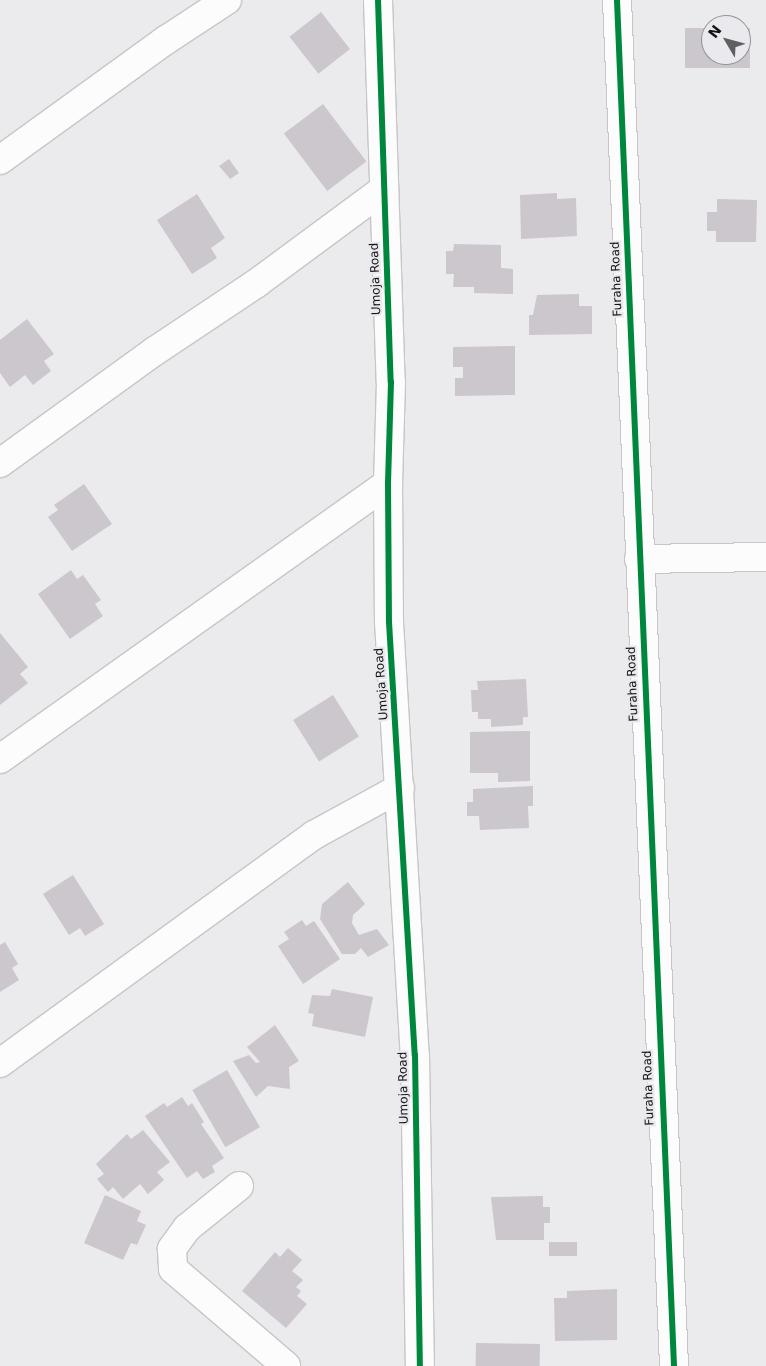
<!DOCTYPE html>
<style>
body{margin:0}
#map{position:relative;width:766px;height:1366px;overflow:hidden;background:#ebeaed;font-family:"DejaVu Sans",sans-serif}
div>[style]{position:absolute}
.building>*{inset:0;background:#ccc7cd;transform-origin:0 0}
.roads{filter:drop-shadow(1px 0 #c6c6c8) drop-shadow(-1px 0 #c6c6c8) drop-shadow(0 1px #c6c6c8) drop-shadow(0 -1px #c6c6c8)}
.street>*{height:28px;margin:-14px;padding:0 14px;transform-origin:14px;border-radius:14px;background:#fcfcfc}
.cycleway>*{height:6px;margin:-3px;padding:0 3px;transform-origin:3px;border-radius:3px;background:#00873e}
span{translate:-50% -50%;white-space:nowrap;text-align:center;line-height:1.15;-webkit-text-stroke:4.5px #eae9ee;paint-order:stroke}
.street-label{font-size:12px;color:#141415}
.north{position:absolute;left:701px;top:15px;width:50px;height:50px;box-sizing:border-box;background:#eae9ee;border:1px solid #949497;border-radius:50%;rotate:307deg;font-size:14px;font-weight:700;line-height:20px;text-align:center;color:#141415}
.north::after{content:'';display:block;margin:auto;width:18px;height:22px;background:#5f5f61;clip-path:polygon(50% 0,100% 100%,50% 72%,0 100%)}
</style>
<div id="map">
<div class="building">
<div style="left:321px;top:12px;width:47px;height:40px;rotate:52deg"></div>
<div style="clip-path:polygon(685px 28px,711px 28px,711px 55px,741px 55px,741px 28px,750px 28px,750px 68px,685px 68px)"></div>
<div style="left:323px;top:104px;width:72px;height:49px;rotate:53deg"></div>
<div style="clip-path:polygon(229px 159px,239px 173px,230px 179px,219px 166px)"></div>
<div style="clip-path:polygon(557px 193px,557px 199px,576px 198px,577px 236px,521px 239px,520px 195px)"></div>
<div style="clip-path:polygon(197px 194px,225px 238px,211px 248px,217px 258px,192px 274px,157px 220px)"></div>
<div style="clip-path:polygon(717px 199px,757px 200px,756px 242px,716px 242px,716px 231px,707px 231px,707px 212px,717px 212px)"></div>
<div style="clip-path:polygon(454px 244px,501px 245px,501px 268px,513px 269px,513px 294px,474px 293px,474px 287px,453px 287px,454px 274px,446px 274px,446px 251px,453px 251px)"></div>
<div style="clip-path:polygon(579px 294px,579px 306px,592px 306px,592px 334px,529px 335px,529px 315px,533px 315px,537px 295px)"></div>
<div style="clip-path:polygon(27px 319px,54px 354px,44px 361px,51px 371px,33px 385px,25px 375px,10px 387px,0 373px,0 340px)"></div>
<div style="clip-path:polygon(515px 346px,515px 395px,455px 396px,455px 378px,463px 378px,463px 367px,453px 367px,453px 347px)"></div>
<div style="clip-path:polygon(84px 484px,112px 524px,72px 551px,48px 517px,58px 510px,54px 505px)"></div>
<div style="clip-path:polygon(71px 570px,77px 579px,83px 575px,101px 600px,95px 604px,103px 616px,70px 639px,38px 594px)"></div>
<div style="clip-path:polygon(0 633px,28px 667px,20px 674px,28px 683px,0 705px)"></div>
<div style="clip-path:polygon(526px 679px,528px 717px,523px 717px,523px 725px,491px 727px,491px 719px,478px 719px,478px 712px,472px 712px,471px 690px,478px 690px,477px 681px)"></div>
<div style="left:333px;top:695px;width:49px;height:47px;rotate:58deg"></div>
<div style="clip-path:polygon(530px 731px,530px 781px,498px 782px,498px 773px,470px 773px,470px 732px)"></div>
<div style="clip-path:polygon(533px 786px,533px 806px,528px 806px,529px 828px,480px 830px,479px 816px,467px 816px,467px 802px,473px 802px,473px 789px)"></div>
<div style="clip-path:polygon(73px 875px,104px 924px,85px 936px,80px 928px,69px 935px,43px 894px)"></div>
<div style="clip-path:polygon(348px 882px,365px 904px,353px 915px,352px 923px,359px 935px,377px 929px,389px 945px,368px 957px,361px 948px,355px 954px,342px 954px,320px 919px,322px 904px)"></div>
<div style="clip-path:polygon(302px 920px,306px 926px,314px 921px,340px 959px,303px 984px,278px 946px,289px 939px,284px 932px)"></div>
<div style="clip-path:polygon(5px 942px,18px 964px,12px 968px,19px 980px,0 992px,0 945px)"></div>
<div style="clip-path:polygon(332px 989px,373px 997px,365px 1037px,312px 1026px,314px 1014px,308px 1013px,312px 995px,330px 996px)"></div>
<div style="clip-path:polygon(275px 1025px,299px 1061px,289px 1067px,290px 1089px,268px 1086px,256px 1097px,233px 1061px,249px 1055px,256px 1063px,260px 1062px,247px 1047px)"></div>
<div style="left:227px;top:1070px;width:66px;height:40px;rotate:60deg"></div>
<div style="clip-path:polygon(182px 1097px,188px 1106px,192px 1103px,204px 1122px,201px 1124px,224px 1158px,212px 1166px,215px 1172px,203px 1179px,197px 1171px,187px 1178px,145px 1116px,164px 1103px,167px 1107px)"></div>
<div style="clip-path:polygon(143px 1130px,170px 1162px,157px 1172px,164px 1180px,148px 1194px,140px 1184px,123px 1199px,113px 1187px,108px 1192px,97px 1179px,104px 1174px,96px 1164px,127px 1134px,131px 1139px)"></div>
<div style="clip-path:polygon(105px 1195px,141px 1211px,137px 1221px,146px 1225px,137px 1245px,131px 1243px,123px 1260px,84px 1243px)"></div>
<div style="clip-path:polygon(543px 1196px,543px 1207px,550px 1207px,550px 1223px,544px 1223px,544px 1240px,496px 1240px,491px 1197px)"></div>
<div style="left:577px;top:1242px;width:14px;height:28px;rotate:90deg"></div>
<div style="clip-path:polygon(288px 1248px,302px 1260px,292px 1271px,303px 1280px,296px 1287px,301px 1291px,297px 1296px,307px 1304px,286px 1328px,242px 1291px,275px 1252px,280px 1257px)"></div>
<div style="clip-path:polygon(617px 1289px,617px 1340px,555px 1341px,554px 1298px,567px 1298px,567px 1291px)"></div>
<div style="left:476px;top:1343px;width:64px;height:23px;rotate:1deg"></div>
</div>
<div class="roads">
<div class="street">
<div style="left:378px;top:0;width:382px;rotate:88.1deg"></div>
<div style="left:391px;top:382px;width:101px;rotate:91.7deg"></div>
<div style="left:388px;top:483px;width:139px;rotate:89.6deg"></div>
<div style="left:389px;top:622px;width:434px;rotate:86.6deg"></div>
<div style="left:415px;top:1055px;width:311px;rotate:89.1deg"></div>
<div style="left:617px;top:0;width:1367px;rotate:87.61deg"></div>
<div style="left:0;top:160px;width:205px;rotate:-35.9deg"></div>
<div style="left:166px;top:40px;width:73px;rotate:-33.3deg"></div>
<div style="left:0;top:463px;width:191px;rotate:-35.9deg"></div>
<div style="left:155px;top:351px;width:123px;rotate:-33.7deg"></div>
<div style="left:257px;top:283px;width:158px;rotate:-36.5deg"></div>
<div style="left:639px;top:559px;width:127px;rotate:-0.9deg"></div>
<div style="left:0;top:759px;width:476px;rotate:-35.4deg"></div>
<div style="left:0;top:1063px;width:388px;rotate:-36deg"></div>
<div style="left:314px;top:835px;width:98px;rotate:-28.7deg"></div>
<div style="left:239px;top:1186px;width:67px;rotate:141.1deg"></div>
<div style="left:187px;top:1228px;width:26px;rotate:126deg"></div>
<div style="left:172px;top:1249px;width:20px;rotate:87deg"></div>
<div style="left:173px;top:1269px;width:149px;rotate:40.6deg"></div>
</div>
</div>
<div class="cycleway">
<div style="left:378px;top:0;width:382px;rotate:88.1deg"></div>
<div style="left:391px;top:382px;width:101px;rotate:91.7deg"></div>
<div style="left:388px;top:483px;width:139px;rotate:89.6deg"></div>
<div style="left:389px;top:622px;width:434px;rotate:86.6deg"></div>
<div style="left:415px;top:1055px;width:311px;rotate:89.1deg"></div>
<div style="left:617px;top:0;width:1367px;rotate:87.61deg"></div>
</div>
<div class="street-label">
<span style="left:376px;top:279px;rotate:-92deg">Umoja Road</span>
<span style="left:617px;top:279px;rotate:-92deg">Furaha Road</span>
<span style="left:382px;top:684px;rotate:-94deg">Umoja Road</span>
<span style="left:633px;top:684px;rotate:-92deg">Furaha Road</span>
<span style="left:404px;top:1088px;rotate:-91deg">Umoja Road</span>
<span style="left:649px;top:1088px;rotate:-92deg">Furaha Road</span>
</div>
<div class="north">N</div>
</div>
